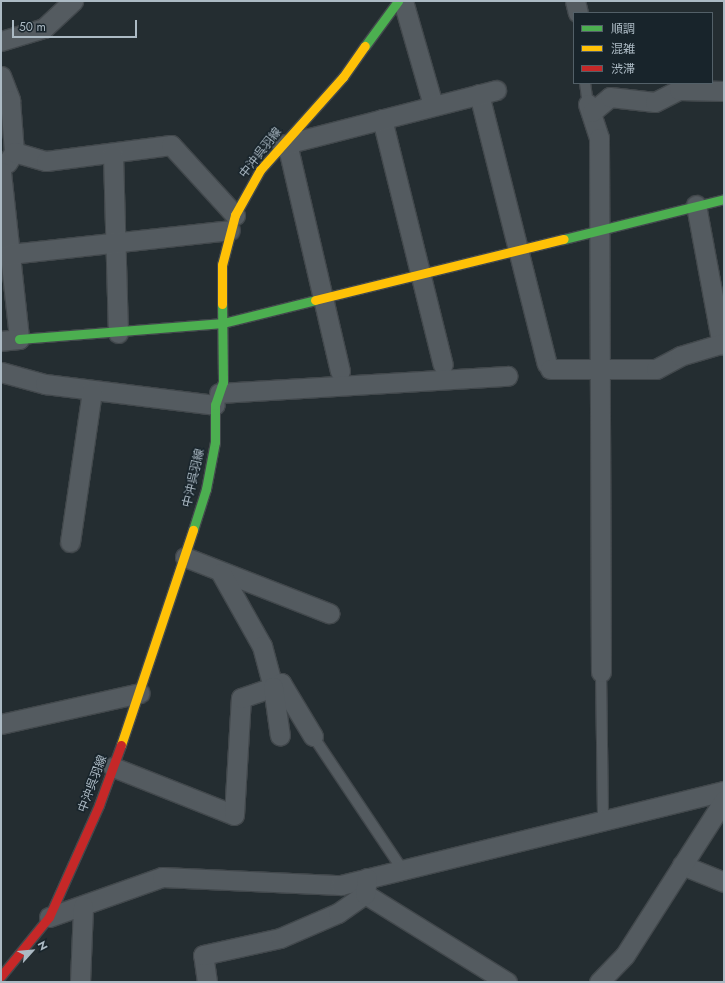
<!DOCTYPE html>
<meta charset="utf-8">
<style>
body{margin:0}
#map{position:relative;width:725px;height:983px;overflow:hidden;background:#242d31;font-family:Jost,"Noto Sans JP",sans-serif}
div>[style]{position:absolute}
.roads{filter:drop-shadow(1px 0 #42484c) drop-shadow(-1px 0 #42484c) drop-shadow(0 1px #42484c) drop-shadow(0 -1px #42484c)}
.lane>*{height:10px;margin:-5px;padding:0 5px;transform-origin:5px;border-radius:5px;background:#545b60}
.street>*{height:19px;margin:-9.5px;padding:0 9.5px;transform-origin:9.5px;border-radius:9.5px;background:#545b60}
.fast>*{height:9px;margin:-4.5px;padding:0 4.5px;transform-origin:4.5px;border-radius:4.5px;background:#4caf50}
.slow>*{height:9px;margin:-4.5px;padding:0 4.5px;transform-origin:4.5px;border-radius:4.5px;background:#ffc107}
.jam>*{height:9px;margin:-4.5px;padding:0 4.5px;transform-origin:4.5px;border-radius:4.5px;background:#c62828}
span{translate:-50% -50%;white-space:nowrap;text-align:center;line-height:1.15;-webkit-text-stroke:3px #18242b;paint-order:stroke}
.street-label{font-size:12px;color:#acbac4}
.frame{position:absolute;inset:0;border:2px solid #acbac4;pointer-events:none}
.legend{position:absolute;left:573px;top:12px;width:140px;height:72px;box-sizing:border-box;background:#18242b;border:1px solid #536068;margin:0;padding:5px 7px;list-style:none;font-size:12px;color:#acbac4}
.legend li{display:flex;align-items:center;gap:8px;height:20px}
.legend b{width:20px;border:1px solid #536068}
.north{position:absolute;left:12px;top:931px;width:40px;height:40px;-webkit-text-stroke:3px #18242b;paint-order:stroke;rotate:63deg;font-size:11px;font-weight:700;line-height:16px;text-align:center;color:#acbac4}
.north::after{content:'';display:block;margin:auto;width:14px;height:18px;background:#acbac4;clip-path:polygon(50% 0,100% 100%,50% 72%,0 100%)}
.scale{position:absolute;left:12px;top:20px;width:125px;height:18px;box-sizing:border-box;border:2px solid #acbac4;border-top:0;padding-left:5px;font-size:12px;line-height:14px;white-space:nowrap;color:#acbac4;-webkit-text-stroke:3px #18242b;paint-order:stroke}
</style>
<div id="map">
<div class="roads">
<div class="lane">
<div style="left:585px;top:83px;width:21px;rotate:82deg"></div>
<div style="left:601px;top:672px;width:149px;rotate:89.2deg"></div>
<div style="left:313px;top:736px;width:160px;rotate:56.2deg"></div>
</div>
<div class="street">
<div style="left:403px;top:1px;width:108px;rotate:73.9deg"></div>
<div style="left:575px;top:1px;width:12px;rotate:76deg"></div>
<div style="left:1px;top:41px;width:45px;rotate:-16.8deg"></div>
<div style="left:44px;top:28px;width:40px;rotate:-43deg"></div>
<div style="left:1px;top:76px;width:26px;rotate:69deg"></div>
<div style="left:10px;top:100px;width:52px;rotate:85.6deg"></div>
<div style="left:14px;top:152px;width:13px;rotate:122deg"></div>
<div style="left:479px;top:94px;width:278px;rotate:75.9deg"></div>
<div style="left:588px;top:104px;width:36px;rotate:72deg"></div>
<div style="left:599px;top:138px;width:534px;rotate:89.79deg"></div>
<div style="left:592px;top:112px;width:23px;rotate:-40deg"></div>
<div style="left:610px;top:97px;width:45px;rotate:6.3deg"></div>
<div style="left:655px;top:102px;width:27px;rotate:-27deg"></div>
<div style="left:679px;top:90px;width:45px;rotate:1.3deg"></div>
<div style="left:382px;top:119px;width:253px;rotate:76.1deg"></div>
<div style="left:282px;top:145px;width:10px;rotate:45deg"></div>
<div style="left:289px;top:152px;width:225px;rotate:76.9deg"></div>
<div style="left:282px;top:145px;width:221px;rotate:-14.4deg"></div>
<div style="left:14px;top:152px;width:33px;rotate:16deg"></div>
<div style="left:46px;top:161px;width:126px;rotate:-7.3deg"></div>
<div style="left:171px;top:145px;width:95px;rotate:47.6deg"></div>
<div style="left:113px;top:155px;width:178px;rotate:88.4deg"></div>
<div style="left:1px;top:172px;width:168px;rotate:83.8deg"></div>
<div style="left:19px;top:339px;width:18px;rotate:174deg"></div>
<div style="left:696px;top:205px;width:142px;rotate:79.5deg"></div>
<div style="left:10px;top:254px;width:221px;rotate:-6.2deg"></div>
<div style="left:550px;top:369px;width:106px"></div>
<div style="left:656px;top:369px;width:27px;rotate:-28deg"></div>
<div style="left:680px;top:356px;width:46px;rotate:-16.5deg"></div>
<div style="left:1px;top:372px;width:46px;rotate:15.3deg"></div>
<div style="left:45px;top:384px;width:171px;rotate:7deg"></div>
<div style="left:219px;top:393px;width:289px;rotate:-3.4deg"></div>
<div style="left:70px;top:542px;width:153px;rotate:-81.7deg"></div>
<div style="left:185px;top:557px;width:155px;rotate:21.3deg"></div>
<div style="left:221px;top:573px;width:84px;rotate:60.7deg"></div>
<div style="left:262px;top:646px;width:42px;rotate:75deg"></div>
<div style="left:273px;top:687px;width:9px;rotate:-27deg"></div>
<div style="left:281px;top:683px;width:62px;rotate:58.9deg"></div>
<div style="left:1px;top:724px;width:142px;rotate:-12.6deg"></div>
<div style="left:113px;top:767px;width:130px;rotate:21.6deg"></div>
<div style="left:234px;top:815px;width:117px;rotate:-86.6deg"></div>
<div style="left:241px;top:698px;width:34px;rotate:-19deg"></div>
<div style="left:273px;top:687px;width:49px;rotate:81.9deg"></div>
<div style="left:682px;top:865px;width:45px;rotate:22deg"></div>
<div style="left:365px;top:894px;width:167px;rotate:31.8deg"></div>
<div style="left:49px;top:917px;width:120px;rotate:-19.5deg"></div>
<div style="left:162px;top:877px;width:179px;rotate:2.6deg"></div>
<div style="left:341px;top:885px;width:394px;rotate:-13.8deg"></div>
<div style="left:80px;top:982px;width:76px;rotate:-87.7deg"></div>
<div style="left:207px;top:982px;width:27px;rotate:-98deg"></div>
<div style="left:203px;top:955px;width:79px;rotate:-12.4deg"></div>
<div style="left:280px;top:938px;width:63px;rotate:-23.3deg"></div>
<div style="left:338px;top:913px;width:33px;rotate:-35deg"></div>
<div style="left:365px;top:894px;width:16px;rotate:-83deg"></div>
<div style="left:599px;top:982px;width:37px;rotate:-46deg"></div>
<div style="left:625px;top:955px;width:184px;rotate:-57.4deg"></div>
</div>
<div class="fast">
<div style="left:365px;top:46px;width:56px;rotate:-53.7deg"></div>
<div style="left:564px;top:239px;width:165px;rotate:-14deg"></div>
<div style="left:19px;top:339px;width:205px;rotate:-4.5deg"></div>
<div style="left:223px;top:323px;width:95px;rotate:-14deg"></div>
<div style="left:193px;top:530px;width:43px;rotate:-72.4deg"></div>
<div style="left:206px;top:489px;width:48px;rotate:-79.2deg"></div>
<div style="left:215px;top:442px;width:37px;rotate:-90deg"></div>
<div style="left:215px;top:405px;width:24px;rotate:-71deg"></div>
<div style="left:223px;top:382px;width:78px;rotate:-90.7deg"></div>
</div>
<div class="slow">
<div style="left:315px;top:300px;width:256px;rotate:-13.8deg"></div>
<div style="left:222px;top:304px;width:39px;rotate:-90deg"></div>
<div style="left:222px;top:265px;width:52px;rotate:-75.4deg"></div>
<div style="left:235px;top:215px;width:51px;rotate:-60.9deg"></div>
<div style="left:260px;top:170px;width:125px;rotate:-48.3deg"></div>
<div style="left:343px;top:77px;width:38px;rotate:-55deg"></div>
<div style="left:121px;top:745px;width:227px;rotate:-71.5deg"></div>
</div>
<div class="jam">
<div style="left:1px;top:976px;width:76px;rotate:-50.9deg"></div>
<div style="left:49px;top:917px;width:123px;rotate:-65.9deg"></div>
<div style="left:99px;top:805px;width:64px;rotate:-69.9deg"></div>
</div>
</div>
<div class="street-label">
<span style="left:261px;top:153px;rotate:-52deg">中沖呉羽線</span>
<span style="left:194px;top:478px;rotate:-77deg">中沖呉羽線</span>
<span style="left:93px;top:784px;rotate:-69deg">中沖呉羽線</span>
</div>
<div class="frame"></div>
<ul class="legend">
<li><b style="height:5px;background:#4caf50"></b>順調</li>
<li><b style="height:5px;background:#ffc107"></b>混雑</li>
<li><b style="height:5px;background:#c62828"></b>渋滞</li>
</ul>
<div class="north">N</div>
<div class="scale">50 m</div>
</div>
